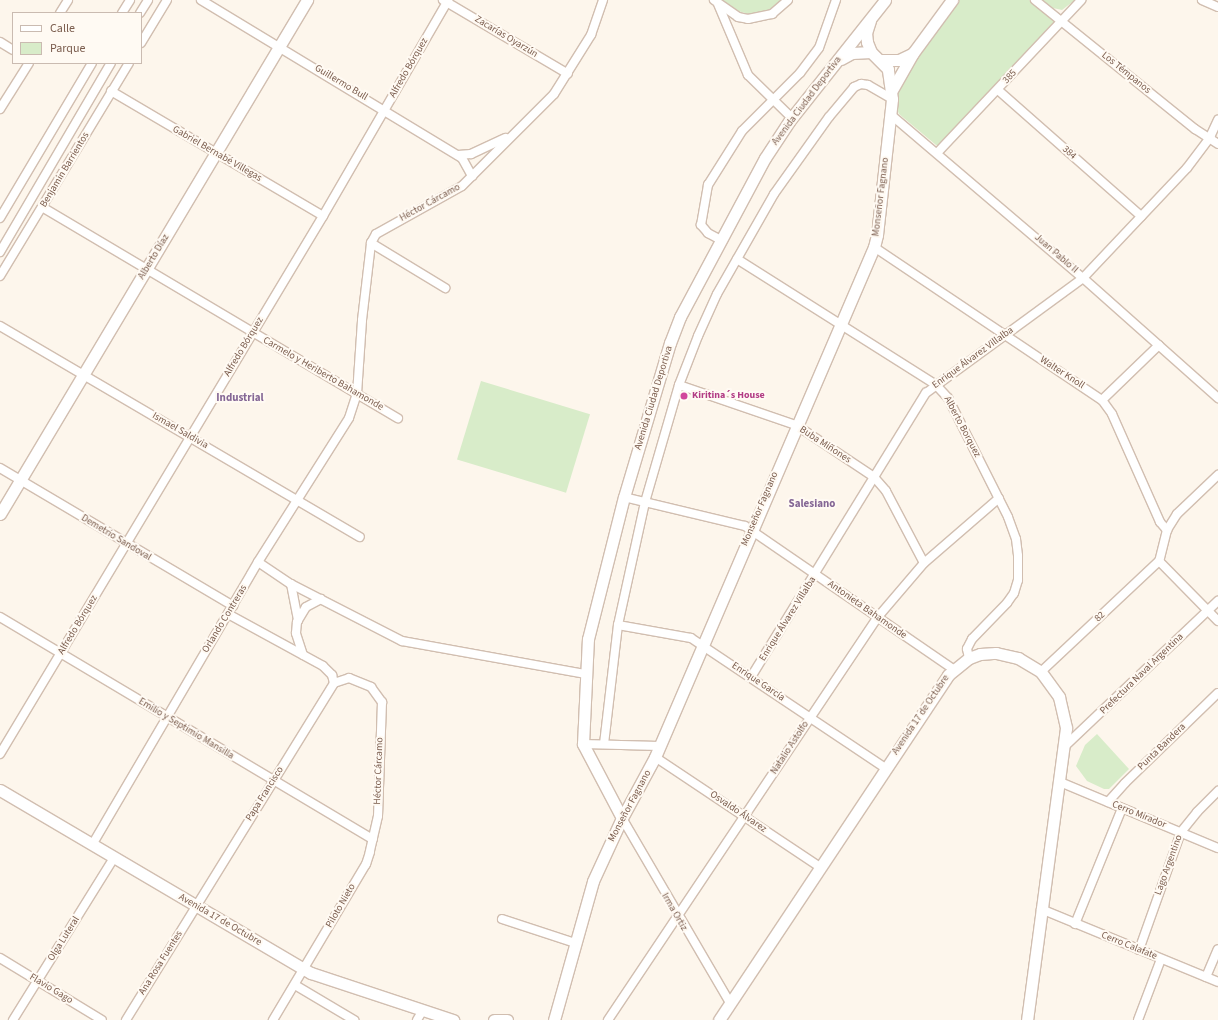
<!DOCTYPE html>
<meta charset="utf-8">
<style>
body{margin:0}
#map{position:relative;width:1218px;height:1020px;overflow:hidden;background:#fdf6ec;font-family:"Source Sans 3",sans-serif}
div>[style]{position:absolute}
.green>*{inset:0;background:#d8ecc9;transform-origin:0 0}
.roads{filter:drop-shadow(1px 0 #d1beb0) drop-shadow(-1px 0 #d1beb0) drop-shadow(0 1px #d1beb0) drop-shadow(0 -1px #d1beb0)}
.street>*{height:8px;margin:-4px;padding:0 4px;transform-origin:4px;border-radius:4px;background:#fff}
.secondary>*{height:11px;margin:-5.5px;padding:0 5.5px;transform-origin:5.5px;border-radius:5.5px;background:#fff}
.dots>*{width:11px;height:11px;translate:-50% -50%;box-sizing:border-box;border:2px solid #fffaf3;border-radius:50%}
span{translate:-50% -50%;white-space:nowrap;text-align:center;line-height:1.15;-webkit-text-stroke:4px #fffaf3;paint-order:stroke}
.street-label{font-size:10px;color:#7a5c4d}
.hotel-label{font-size:10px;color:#b23c85;font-weight:700}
.left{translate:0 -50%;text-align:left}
.neighbourhood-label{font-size:11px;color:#846695;font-weight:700}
.legend{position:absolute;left:12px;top:12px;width:130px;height:52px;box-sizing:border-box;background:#fffaf3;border:1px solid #cabbb1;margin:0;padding:5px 7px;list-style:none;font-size:12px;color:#7a5c4d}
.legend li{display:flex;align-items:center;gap:8px;height:20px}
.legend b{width:20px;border:1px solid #cabbb1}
</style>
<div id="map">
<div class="green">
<div style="clip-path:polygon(721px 0,782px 0,768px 12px,752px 15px,738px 11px)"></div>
<div style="clip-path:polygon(959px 0,1029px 0,1053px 17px,1055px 23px,939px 145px,936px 145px,899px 114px,896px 106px,898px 90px,906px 72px)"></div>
<div style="clip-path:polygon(1042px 0,1075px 0,1062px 10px,1053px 8px)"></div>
<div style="left:481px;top:381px;width:114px;height:82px;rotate:17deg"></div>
<div style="clip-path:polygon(1097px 734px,1129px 769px,1109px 789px,1104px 789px,1087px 781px,1076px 766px,1085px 745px)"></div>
</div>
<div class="roads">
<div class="street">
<div style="left:201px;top:0;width:305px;rotate:31.2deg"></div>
<div style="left:462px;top:158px;width:21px;rotate:61deg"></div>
<div style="left:443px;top:0;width:145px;rotate:30.6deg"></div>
<div style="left:714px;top:0;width:29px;rotate:35deg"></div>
<div style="left:738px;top:17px;width:10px;rotate:11deg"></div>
<div style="left:748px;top:19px;width:25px;rotate:-12deg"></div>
<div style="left:772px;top:14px;width:21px;rotate:-41deg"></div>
<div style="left:1035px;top:0;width:206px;rotate:38.9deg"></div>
<div style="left:1195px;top:129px;width:27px;rotate:33deg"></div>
<div style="left:1202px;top:0;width:17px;rotate:24deg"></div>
<div style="left:718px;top:4px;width:77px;rotate:67.1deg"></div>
<div style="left:748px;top:75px;width:62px;rotate:44.3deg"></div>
<div style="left:60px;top:13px;width:15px;rotate:-58deg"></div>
<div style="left:122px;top:13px;width:15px;rotate:-58deg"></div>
<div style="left:140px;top:13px;width:15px;rotate:-58deg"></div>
<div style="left:0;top:42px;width:15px;rotate:32deg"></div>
<div style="left:141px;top:43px;width:50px;rotate:-58.8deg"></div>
<div style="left:998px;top:90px;width:191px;rotate:41.4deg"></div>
<div style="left:111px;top:91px;width:246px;rotate:30.5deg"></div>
<div style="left:0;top:109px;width:54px;rotate:-57.8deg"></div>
<div style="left:890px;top:114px;width:253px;rotate:40.4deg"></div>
<div style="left:1083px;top:278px;width:181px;rotate:41.6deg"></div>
<div style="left:938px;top:152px;width:209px;rotate:-46.7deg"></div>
<div style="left:458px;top:155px;width:13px;rotate:-4deg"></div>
<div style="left:471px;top:154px;width:38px;rotate:-25deg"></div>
<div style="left:42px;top:207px;width:414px;rotate:30.7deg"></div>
<div style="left:0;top:218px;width:180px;rotate:-59.3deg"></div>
<div style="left:721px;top:240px;width:15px;rotate:-152deg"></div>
<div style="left:708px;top:233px;width:11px;rotate:-131deg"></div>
<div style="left:701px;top:225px;width:41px;rotate:-80.1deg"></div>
<div style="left:708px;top:185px;width:64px;rotate:-57.8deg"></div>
<div style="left:742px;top:131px;width:82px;rotate:-45deg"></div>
<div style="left:800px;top:73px;width:31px;rotate:-53deg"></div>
<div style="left:819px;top:48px;width:51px;rotate:-70.5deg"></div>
<div style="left:371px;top:243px;width:87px;rotate:31.3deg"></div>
<div style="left:874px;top:247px;width:275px;rotate:33.9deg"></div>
<div style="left:1102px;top:400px;width:17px;rotate:54deg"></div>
<div style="left:1112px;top:414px;width:118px;rotate:66deg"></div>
<div style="left:1160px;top:522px;width:11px;rotate:49deg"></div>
<div style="left:1167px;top:530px;width:32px;rotate:104deg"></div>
<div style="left:1159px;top:561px;width:162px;rotate:136.8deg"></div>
<div style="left:0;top:252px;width:219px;rotate:-59.6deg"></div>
<div style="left:737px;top:259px;width:236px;rotate:32.3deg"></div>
<div style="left:936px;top:385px;width:18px;rotate:47deg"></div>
<div style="left:948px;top:398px;width:133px;rotate:63.2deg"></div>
<div style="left:1008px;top:517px;width:23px;rotate:70deg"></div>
<div style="left:1016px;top:539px;width:17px;rotate:83deg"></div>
<div style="left:1018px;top:556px;width:24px;rotate:90deg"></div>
<div style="left:1018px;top:580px;width:14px;rotate:107deg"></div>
<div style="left:1014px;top:593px;width:12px;rotate:125deg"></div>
<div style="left:1007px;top:603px;width:50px;rotate:134.2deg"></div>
<div style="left:972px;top:639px;width:11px;rotate:117deg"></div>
<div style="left:967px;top:649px;width:9px;rotate:77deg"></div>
<div style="left:0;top:276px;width:249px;rotate:-58.8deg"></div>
<div style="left:0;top:326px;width:417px;rotate:30.4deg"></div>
<div style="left:679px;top:385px;width:124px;rotate:18.9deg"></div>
<div style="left:796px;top:425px;width:94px;rotate:33.7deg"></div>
<div style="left:874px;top:477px;width:18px;rotate:49deg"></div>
<div style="left:886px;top:491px;width:81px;rotate:62.2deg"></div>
<div style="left:1102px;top:400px;width:79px;rotate:-44deg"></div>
<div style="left:0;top:468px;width:271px;rotate:30.6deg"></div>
<div style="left:624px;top:497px;width:124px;rotate:13.5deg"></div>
<div style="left:745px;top:526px;width:252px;rotate:34.5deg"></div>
<div style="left:1167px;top:530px;width:19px;rotate:-58deg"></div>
<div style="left:1177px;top:514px;width:57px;rotate:-43.6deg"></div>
<div style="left:1159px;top:561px;width:84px;rotate:45.5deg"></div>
<div style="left:258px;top:562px;width:40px;rotate:34deg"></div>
<div style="left:291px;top:584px;width:125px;rotate:27.2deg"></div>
<div style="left:402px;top:641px;width:187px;rotate:10.2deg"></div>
<div style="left:291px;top:584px;width:37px;rotate:79deg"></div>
<div style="left:228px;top:614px;width:108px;rotate:28.7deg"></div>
<div style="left:323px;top:666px;width:13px;rotate:45deg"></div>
<div style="left:332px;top:675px;width:8px;rotate:76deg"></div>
<div style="left:334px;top:683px;width:16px;rotate:-18deg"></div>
<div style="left:349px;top:678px;width:24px;rotate:22deg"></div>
<div style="left:371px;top:687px;width:19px;rotate:54deg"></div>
<div style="left:382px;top:702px;width:114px;rotate:92deg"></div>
<div style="left:378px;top:816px;width:37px;rotate:103deg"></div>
<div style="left:370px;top:852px;width:13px;rotate:108deg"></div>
<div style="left:366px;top:864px;width:182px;rotate:120.8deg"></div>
<div style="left:0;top:617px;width:434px;rotate:30.8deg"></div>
<div style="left:618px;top:625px;width:74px;rotate:10.1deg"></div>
<div style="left:691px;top:638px;width:234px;rotate:33.8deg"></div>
<div style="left:303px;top:655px;width:23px;rotate:-108deg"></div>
<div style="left:296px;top:633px;width:11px;rotate:-85deg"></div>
<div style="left:297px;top:622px;width:17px;rotate:-59deg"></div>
<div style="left:306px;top:607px;width:17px;rotate:-28deg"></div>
<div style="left:751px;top:677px;width:334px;rotate:-58.4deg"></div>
<div style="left:926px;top:393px;width:195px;rotate:-36.2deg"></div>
<div style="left:1083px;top:278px;width:151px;rotate:-46.6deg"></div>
<div style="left:1187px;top:168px;width:39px;rotate:-53deg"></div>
<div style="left:1210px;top:137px;width:19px;rotate:-65deg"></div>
<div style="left:583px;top:744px;width:76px;rotate:1.5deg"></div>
<div style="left:604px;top:744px;width:120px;rotate:-83.3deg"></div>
<div style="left:618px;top:625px;width:126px;rotate:-77.6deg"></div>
<div style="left:645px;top:502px;width:122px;rotate:-73.8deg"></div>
<div style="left:679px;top:385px;width:53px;rotate:-68.8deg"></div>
<div style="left:698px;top:336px;width:46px;rotate:-65.7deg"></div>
<div style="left:717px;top:294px;width:115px;rotate:-60.3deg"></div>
<div style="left:774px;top:194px;width:95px;rotate:-54.5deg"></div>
<div style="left:829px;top:117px;width:39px;rotate:-50deg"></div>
<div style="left:854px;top:87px;width:8px;rotate:-23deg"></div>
<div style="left:861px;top:84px;width:7px;rotate:8deg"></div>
<div style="left:868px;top:85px;width:28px;rotate:30deg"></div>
<div style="left:1065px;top:746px;width:211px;rotate:-43.5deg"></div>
<div style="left:0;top:754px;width:628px;rotate:-59.02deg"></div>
<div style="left:323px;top:216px;width:250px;rotate:-59.9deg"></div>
<div style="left:655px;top:757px;width:198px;rotate:33.7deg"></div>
<div style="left:1060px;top:782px;width:171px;rotate:22.7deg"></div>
<div style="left:1108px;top:802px;width:25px;rotate:-48deg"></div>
<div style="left:1125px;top:783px;width:129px;rotate:-44.1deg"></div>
<div style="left:622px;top:818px;width:214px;rotate:59.7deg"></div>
<div style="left:92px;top:845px;width:328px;rotate:-59.6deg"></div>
<div style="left:258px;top:562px;width:170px;rotate:-57.7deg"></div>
<div style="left:349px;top:418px;width:25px;rotate:-72deg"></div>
<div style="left:357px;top:394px;width:74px;rotate:-86.1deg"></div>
<div style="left:362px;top:320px;width:78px;rotate:-83.3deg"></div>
<div style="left:371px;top:243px;width:10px;rotate:-61deg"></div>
<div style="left:376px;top:234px;width:98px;rotate:-29.2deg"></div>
<div style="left:462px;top:186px;width:130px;rotate:-45deg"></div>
<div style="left:554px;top:94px;width:70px;rotate:-57.9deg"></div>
<div style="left:591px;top:35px;width:37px;rotate:-71deg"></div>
<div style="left:1041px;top:909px;width:191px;rotate:22.4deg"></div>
<div style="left:502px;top:919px;width:77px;rotate:18.2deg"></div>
<div style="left:1075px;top:924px;width:125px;rotate:-67.9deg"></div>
<div style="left:1139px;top:950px;width:125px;rotate:-70.4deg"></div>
<div style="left:1181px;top:832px;width:26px;rotate:-51deg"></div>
<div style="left:1197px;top:812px;width:30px;rotate:-45deg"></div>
<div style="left:0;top:958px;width:119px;rotate:31.3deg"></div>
<div style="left:1206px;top:977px;width:30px;rotate:-67deg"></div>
<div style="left:295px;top:985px;width:69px;rotate:30.7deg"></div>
<div style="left:13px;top:1020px;width:191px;rotate:-58.1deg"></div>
<div style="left:126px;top:1020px;width:396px;rotate:-58.3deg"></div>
<div style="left:417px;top:1020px;width:12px;rotate:-59deg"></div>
<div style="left:608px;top:1020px;width:484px;rotate:-56.2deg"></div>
<div style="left:877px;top:618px;width:72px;rotate:-49.5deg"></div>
<div style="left:924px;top:563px;width:99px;rotate:-40.9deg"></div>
<div style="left:1138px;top:1020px;width:65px;rotate:-69.3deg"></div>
</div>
<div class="secondary">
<div style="left:841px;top:59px;width:13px;rotate:-29deg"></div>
<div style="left:852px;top:53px;width:19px;rotate:-3deg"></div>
<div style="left:882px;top:60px;width:17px"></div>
<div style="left:899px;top:60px;width:14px;rotate:-25deg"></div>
<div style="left:892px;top:90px;width:43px;rotate:-60.4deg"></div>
<div style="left:913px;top:53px;width:66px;rotate:-53.7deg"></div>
<div style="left:0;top:514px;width:599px;rotate:-59.15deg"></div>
<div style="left:0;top:790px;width:361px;rotate:30.5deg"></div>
<div style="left:311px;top:973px;width:150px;rotate:18.3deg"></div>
<div style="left:622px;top:818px;width:84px;rotate:-117.8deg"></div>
<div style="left:583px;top:744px;width:105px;rotate:-87.3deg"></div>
<div style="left:588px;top:639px;width:146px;rotate:-75.8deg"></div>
<div style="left:624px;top:497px;width:161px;rotate:-73.4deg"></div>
<div style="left:670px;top:343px;width:28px;rotate:-69deg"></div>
<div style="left:680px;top:317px;width:180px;rotate:-61.9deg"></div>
<div style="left:765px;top:158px;width:45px;rotate:-56.7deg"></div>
<div style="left:790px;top:120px;width:153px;rotate:-51.6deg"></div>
<div style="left:494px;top:1020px;width:13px"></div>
<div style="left:554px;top:1020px;width:144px;rotate:-74.3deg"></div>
<div style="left:593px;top:881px;width:69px;rotate:-65.3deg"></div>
<div style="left:622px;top:818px;width:69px;rotate:-61.6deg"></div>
<div style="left:655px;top:757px;width:555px;rotate:-66.76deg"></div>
<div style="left:874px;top:247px;width:12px;rotate:-76deg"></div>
<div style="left:877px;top:235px;width:137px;rotate:-83.7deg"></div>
<div style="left:892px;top:99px;width:30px;rotate:-98deg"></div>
<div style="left:888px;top:69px;width:24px;rotate:-135deg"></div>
<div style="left:871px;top:52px;width:11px;rotate:-112deg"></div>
<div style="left:867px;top:42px;width:9px;rotate:-96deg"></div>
<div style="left:866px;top:33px;width:13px;rotate:-72deg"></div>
<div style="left:719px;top:1020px;width:414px;rotate:-56.4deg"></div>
<div style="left:948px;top:675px;width:27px;rotate:-39deg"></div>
<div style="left:969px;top:658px;width:12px;rotate:-20deg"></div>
<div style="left:980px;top:654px;width:16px;rotate:-4deg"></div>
<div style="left:996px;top:653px;width:23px;rotate:13deg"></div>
<div style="left:1018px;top:658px;width:27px;rotate:31deg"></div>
<div style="left:1041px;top:672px;width:31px;rotate:54deg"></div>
<div style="left:1059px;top:697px;width:32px;rotate:77deg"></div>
<div style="left:1066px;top:728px;width:295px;rotate:97.6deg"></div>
</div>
</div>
<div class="dots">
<div style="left:684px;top:396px;background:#d1479c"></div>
</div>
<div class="street-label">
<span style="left:506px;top:37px;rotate:31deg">Zacarías Oyarzún</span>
<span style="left:409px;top:68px;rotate:-60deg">Alfredo Bórquez</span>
<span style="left:1126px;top:73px;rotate:39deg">Los Témpanos</span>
<span style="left:1010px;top:77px;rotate:-47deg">385</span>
<span style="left:341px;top:83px;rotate:31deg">Guillermo Bull</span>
<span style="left:807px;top:101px;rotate:-53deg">Avenida Ciudad Deportiva</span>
<span style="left:1069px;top:153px;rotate:42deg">384</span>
<span style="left:217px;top:154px;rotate:30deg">Gabriel Bernabé Villegas</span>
<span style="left:65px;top:170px;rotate:-59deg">Benjamin Barrientos</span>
<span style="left:881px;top:197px;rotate:-83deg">Monseñor Fagnano</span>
<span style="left:430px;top:203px;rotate:-29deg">Héctor Cárcamo</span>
<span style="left:1056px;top:254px;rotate:41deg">Juan Pablo II</span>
<span style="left:154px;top:257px;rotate:-59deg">Alberto Díaz</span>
<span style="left:244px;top:347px;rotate:-59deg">Alfredo Bórquez</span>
<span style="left:973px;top:358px;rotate:-36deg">Enrique Álvarez Villalba</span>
<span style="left:1062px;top:373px;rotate:33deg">Walter Knoll</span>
<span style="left:323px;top:374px;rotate:30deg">Carmelo y Heriberto Bahamonde</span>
<span style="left:654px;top:398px;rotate:-73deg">Avenida Ciudad Deportiva</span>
<span style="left:962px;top:427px;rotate:62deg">Alberto Borquez</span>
<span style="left:180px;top:431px;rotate:30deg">Ismael Saldivia</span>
<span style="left:825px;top:445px;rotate:33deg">Buba Miñones</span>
<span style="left:760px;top:509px;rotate:-67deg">Monseñor Fagnano</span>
<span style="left:116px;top:538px;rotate:31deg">Demetrio Sandoval</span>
<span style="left:867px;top:610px;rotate:35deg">Antonieta Bahamonde</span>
<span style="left:1100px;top:617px;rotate:-43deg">82</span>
<span style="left:225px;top:619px;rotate:-59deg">Orlando Contreras</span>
<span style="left:788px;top:619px;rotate:-58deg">Enrique Álvarez Villalba</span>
<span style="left:78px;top:625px;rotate:-59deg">Alfredo Bórquez</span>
<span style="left:1142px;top:674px;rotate:-44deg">Prefectura Naval Argentina</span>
<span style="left:758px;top:682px;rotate:34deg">Enrique García</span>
<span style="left:921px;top:715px;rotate:-56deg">Avenida 17 de Octubre</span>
<span style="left:186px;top:729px;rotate:31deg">Emilio y Septimio Mansilla</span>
<span style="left:1162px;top:747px;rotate:-44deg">Punta Bandera</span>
<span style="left:790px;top:748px;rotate:-57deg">Natalio Astolfo</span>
<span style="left:379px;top:771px;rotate:-88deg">Héctor Cárcamo</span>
<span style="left:265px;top:794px;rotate:-58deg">Papa Francisco</span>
<span style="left:630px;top:806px;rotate:-62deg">Monseñor Fagnano</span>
<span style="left:738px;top:812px;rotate:34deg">Osvaldo Álvarez</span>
<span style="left:1139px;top:815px;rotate:22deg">Cerro Mirador</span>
<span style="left:1169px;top:865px;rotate:-70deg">Lago Argentino</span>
<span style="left:341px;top:906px;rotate:-60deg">Piloto Nieto</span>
<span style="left:674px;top:912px;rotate:60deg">Irma Ortiz</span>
<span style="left:220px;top:920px;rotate:30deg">Avenida 17 de Octubre</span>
<span style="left:64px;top:939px;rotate:-58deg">Olga Luteral</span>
<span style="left:1129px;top:946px;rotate:22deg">Cerro Calafate</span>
<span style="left:161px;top:963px;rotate:-58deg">Ana Rosa Fuentes</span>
<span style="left:51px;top:989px;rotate:31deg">Flavio Gago</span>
</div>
<div class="hotel-label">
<span class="left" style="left:692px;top:396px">Kiritina´s House</span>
</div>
<div class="neighbourhood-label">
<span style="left:240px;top:398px">Industrial</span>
<span style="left:812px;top:504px">Salesiano</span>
</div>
<ul class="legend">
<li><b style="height:5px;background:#fff"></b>Calle</li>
<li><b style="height:11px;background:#d8ecc9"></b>Parque</li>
</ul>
</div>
